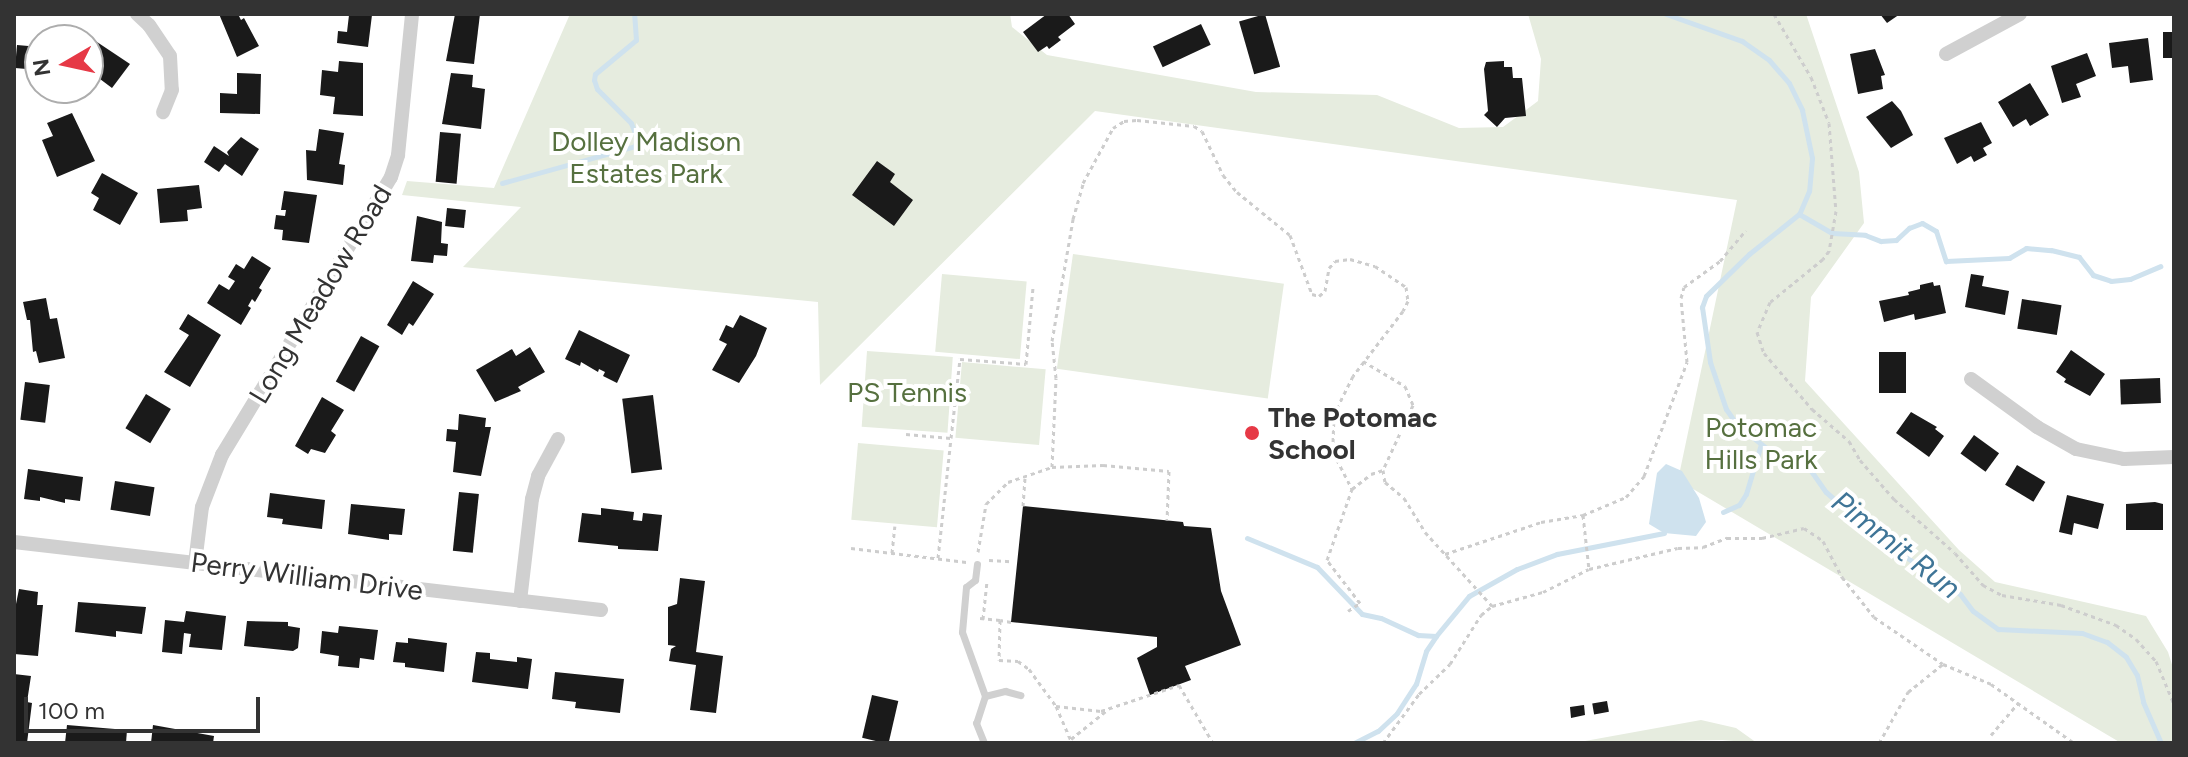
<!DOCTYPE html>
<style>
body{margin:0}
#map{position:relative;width:2188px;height:757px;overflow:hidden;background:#fff;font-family:Figtree,sans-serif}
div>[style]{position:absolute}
.green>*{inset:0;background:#e6ecdf;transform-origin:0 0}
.water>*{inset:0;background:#cfe2ee}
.stream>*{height:5px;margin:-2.5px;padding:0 2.5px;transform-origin:2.5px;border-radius:2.5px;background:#cfe2ee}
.building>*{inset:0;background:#1a1a1a;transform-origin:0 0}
.path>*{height:3px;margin-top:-1.5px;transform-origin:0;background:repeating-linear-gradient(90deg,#cdcdcd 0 4px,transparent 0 8px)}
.service>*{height:7px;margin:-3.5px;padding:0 3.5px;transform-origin:3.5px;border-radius:3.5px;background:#d0d0d0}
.minor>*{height:14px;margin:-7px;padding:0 7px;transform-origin:7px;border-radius:7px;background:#d0d0d0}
.dots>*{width:22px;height:22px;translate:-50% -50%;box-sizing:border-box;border:4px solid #fff;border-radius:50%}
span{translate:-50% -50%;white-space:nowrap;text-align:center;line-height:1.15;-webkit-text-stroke:8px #fff;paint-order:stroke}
.park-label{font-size:28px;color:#56703f}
.street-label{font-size:28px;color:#333}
.poi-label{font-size:28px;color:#333;font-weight:700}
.left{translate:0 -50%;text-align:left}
.water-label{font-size:30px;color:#3f7597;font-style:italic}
.frame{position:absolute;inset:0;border:16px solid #333;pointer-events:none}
.north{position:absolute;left:24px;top:24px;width:80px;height:80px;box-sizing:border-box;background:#fff;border:2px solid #adadad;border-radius:50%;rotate:261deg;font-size:22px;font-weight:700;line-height:32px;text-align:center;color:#333}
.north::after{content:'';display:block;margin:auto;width:28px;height:36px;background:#e63946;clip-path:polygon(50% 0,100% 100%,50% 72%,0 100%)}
.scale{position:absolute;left:24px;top:697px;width:236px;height:36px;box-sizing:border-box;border:4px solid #333;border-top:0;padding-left:10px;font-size:24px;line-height:28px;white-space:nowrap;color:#333;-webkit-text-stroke:6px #fff;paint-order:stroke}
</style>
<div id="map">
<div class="green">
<div style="clip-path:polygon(570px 14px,1010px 14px,1012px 27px,1047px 55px,1256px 92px,1377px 95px,1459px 128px,1503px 127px,1538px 101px,1541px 59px,1528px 14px,1806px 14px,1859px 172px,1864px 223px,1811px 297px,1805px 381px,1959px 550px,1995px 582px,2146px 616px,2168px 652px,2174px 671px,2174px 743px,2121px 743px,1678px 480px,1737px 200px,1095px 111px,820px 385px,818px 302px,463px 267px,521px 207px,402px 195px,407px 181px,494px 188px)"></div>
<div style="left:1073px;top:254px;width:213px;height:116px;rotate:8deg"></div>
<div style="left:942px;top:274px;width:85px;height:78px;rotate:5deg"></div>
<div style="left:867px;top:351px;width:86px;height:76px;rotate:4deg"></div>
<div style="left:962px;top:362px;width:84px;height:76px;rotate:5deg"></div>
<div style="left:858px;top:443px;width:86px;height:77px;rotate:5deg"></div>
<div style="clip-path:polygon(1701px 720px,1736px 728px,1757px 743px,1722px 740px,1574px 743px)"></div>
</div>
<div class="water">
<div style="clip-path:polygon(1666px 464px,1682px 471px,1699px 498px,1706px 522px,1696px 536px,1664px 533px,1649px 524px,1657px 473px)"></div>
</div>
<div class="stream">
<div style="left:1666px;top:14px;width:81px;rotate:19.6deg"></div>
<div style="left:1742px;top:41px;width:33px;rotate:35deg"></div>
<div style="left:1769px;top:60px;width:30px;rotate:49deg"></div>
<div style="left:1789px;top:83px;width:30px;rotate:64deg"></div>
<div style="left:1802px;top:110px;width:49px;rotate:78.2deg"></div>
<div style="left:1812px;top:158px;width:33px;rotate:95deg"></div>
<div style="left:1809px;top:191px;width:25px;rotate:113deg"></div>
<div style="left:1799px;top:214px;width:64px;rotate:141.3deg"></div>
<div style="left:1749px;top:254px;width:60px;rotate:135.7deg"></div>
<div style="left:1706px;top:296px;width:12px;rotate:110deg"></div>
<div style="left:1702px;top:307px;width:56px;rotate:81.7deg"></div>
<div style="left:1710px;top:362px;width:50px;rotate:71.2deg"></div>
<div style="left:1726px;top:409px;width:19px;rotate:55deg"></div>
<div style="left:1737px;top:425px;width:65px;rotate:38.1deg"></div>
<div style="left:1788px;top:465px;width:21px;rotate:8deg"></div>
<div style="left:1809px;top:468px;width:29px;rotate:55deg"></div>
<div style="left:1826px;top:492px;width:68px;rotate:41.4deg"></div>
<div style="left:1877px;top:537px;width:101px;rotate:34.5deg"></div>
<div style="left:1960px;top:594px;width:21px;rotate:53deg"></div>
<div style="left:1973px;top:611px;width:31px;rotate:36deg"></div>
<div style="left:1998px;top:629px;width:84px;rotate:2.7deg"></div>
<div style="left:2082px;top:633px;width:27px;rotate:20deg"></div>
<div style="left:2107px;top:642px;width:24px;rotate:38deg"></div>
<div style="left:2126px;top:657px;width:21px;rotate:59deg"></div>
<div style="left:2137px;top:675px;width:28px;rotate:77deg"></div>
<div style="left:2143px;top:702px;width:45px;rotate:66.3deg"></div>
<div style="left:502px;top:183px;width:138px;rotate:-15.5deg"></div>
<div style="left:635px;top:146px;width:8px;rotate:-76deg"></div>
<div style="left:637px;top:138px;width:16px;rotate:-112deg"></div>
<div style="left:631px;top:123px;width:48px;rotate:-135deg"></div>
<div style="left:597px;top:89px;width:9px;rotate:-108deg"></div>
<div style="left:594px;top:80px;width:6px;rotate:-81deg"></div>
<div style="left:595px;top:74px;width:53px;rotate:-39.7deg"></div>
<div style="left:636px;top:40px;width:26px;rotate:-94deg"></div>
<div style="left:1799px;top:214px;width:38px;rotate:30deg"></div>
<div style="left:1832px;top:233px;width:33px;rotate:3deg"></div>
<div style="left:1865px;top:235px;width:17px;rotate:21deg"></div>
<div style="left:1881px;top:241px;width:15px;rotate:-4deg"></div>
<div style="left:1896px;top:240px;width:18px;rotate:-43deg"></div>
<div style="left:1909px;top:228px;width:14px;rotate:-21deg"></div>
<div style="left:1922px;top:223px;width:16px;rotate:30deg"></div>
<div style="left:1936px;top:231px;width:32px;rotate:72deg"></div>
<div style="left:1946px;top:261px;width:63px;rotate:-2.7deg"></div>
<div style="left:2009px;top:258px;width:20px;rotate:-30deg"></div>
<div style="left:2026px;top:248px;width:25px;rotate:5deg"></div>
<div style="left:2051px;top:250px;width:29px;rotate:14deg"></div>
<div style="left:2079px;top:257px;width:23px;rotate:52deg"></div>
<div style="left:2093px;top:275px;width:19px;rotate:18deg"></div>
<div style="left:2111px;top:281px;width:19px;rotate:-6deg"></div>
<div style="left:2130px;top:279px;width:33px;rotate:-23deg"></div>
<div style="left:1723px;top:512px;width:17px;rotate:-24deg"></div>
<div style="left:1739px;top:505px;width:13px;rotate:-58deg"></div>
<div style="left:1746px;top:494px;width:52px;rotate:-73.3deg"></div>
<div style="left:1247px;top:538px;width:76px;rotate:22.5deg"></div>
<div style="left:1317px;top:567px;width:65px;rotate:46.2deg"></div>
<div style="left:1362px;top:614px;width:19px;rotate:12deg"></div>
<div style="left:1381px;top:618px;width:41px;rotate:24.7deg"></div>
<div style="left:1418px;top:635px;width:18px;rotate:3deg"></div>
<div style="left:1436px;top:636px;width:52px;rotate:-50.5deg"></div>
<div style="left:1469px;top:596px;width:55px;rotate:-29.4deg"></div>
<div style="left:1517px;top:569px;width:43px;rotate:-20.6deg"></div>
<div style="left:1557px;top:554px;width:109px;rotate:-11.1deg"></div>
<div style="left:1354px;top:743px;width:27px;rotate:-27deg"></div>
<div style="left:1378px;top:731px;width:26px;rotate:-43deg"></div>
<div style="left:1397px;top:713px;width:35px;rotate:-57deg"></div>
<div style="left:1416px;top:684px;width:34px;rotate:-73deg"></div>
<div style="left:1426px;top:651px;width:18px;rotate:-56deg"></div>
</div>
<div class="building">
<div style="clip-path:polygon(219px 14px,238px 14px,241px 20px,244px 18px,259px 46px,237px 57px)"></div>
<div style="clip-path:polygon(369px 14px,372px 15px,368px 47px,337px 43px,338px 31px,347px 32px,349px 15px)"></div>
<div style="clip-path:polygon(455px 14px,480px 14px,474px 64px,446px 61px)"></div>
<div style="clip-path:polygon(1047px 14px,1068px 14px,1075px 24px,1058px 37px,1061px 40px,1049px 49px,1047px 46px,1038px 52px,1023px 32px)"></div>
<div style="left:1265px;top:14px;width:55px;height:27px;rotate:74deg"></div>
<div style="clip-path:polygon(1880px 14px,1900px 14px,1887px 23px)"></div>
<div style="left:1201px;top:24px;width:23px;height:53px;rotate:65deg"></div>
<div style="clip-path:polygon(42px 31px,59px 33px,59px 40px,41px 40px)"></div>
<div style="left:2163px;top:32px;width:11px;height:26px"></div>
<div style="clip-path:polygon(88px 36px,130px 64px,112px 88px,88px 70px,88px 40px,85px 40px)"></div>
<div style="clip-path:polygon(2148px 38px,2153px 80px,2130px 83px,2128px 66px,2112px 68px,2109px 43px)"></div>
<div style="left:17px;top:45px;width:23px;height:23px;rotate:5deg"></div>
<div style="clip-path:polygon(1875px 49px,1885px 75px,1881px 76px,1883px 89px,1858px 94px,1850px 54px)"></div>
<div style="clip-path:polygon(2087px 53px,2096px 76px,2076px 84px,2081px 97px,2062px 103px,2051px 66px)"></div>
<div style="clip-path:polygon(339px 61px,363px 63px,363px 116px,333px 114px,335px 97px,320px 95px,322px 70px,338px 72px)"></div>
<div style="clip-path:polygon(1504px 61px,1504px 67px,1512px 67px,1513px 78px,1522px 78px,1526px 116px,1505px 118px,1497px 127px,1484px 115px,1488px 111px,1484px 69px,1486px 62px)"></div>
<div style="clip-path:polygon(237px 73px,261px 74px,260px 114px,220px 113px,220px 93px,237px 94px)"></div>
<div style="clip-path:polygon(451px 73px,473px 75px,472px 87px,485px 89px,481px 129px,442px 124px)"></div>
<div style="clip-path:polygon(2030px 83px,2049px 115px,2030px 126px,2026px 119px,2013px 127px,1998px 102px)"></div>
<div style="clip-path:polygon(1892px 101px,1901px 111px,1913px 135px,1891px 148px,1866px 117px)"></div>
<div style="clip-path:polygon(72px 113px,95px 161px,57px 177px,42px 140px,53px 136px,47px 123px)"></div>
<div style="clip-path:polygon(1981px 122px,1992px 143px,1983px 148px,1987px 155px,1974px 162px,1971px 156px,1957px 164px,1944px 138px)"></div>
<div style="clip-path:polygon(319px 129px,344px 133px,339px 164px,345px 165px,343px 185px,307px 180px,306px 150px,316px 151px)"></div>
<div style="left:440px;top:132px;width:21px;height:50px;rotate:5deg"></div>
<div style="clip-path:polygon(241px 137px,259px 149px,242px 176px,225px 164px,219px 172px,204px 162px,214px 146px,229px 156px,227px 152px)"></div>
<div style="clip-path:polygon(877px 161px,895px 174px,890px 182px,913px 200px,894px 226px,852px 195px)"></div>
<div style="clip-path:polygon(102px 173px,138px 193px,120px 225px,93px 210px,99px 198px,91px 193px)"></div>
<div style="clip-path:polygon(199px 185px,202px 208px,187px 210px,188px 221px,160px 223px,157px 189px)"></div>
<div style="clip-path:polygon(284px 191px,317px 195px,309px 243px,282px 240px,283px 230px,274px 229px,276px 215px,285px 216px,286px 210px,281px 210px)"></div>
<div style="left:447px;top:208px;width:19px;height:18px;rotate:6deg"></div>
<div style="clip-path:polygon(417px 216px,442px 222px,441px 243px,448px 244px,447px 256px,434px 255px,433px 263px,411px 261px)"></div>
<div style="clip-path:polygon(252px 256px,271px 268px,259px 288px,262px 290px,255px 302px,252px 299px,248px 306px,251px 308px,241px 325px,207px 303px,219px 284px,229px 290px,235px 281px,228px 277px,236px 264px,244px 269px)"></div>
<div style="clip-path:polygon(1971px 274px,1984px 276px,1982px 286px,2009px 291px,2005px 315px,1965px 307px)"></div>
<div style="clip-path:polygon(413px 281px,434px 294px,413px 326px,409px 323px,402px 335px,387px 325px)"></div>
<div style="clip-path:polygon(1933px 282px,1934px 286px,1940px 285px,1946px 313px,1915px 320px,1914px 314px,1884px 322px,1879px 301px,1909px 295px,1908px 292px,1920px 289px,1920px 285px)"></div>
<div style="clip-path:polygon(46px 298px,50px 319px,57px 318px,65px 358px,39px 363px,36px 351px,33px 352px,30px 320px,27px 320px,23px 302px)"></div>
<div style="left:2022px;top:299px;width:40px;height:30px;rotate:9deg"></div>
<div style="clip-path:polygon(188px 314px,221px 335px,190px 387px,164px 372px,189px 335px,179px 329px)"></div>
<div style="clip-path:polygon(740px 315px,767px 328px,756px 356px,739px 383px,712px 370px,727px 344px,719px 340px,726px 325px,733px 328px)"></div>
<div style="clip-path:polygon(579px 330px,630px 355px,617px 383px,603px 376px,605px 372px,599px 369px,598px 372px,581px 362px,580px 366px,565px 359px)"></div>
<div style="left:361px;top:336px;width:21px;height:52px;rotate:29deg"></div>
<div style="clip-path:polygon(530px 347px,545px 372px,518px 387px,521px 391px,495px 402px,476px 370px,512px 349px,516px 356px)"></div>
<div style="clip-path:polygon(2071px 350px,2105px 374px,2090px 396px,2064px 382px,2066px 379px,2056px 372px)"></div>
<div style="left:1879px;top:352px;width:27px;height:41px"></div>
<div style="left:2160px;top:378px;width:25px;height:40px;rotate:88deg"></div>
<div style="left:25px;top:382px;width:25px;height:38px;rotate:7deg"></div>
<div style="left:146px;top:394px;width:29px;height:40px;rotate:31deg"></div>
<div style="left:653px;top:395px;width:75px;height:31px;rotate:83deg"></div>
<div style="clip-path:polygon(322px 397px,344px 410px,331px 431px,336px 435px,325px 453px,311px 449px,308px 454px,295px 446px)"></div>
<div style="clip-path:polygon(1911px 412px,1937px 427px,1935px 429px,1944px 436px,1929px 457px,1896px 433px)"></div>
<div style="clip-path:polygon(459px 414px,486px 418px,485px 427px,491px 427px,481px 476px,453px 472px,456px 442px,446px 441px,447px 429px,458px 430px)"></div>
<div style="left:1974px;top:435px;width:31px;height:23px;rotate:36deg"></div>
<div style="left:2017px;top:465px;width:33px;height:23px;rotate:31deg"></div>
<div style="clip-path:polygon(28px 469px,83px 477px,80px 501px,65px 499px,65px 503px,40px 497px,40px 501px,24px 499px)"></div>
<div style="left:115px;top:481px;width:40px;height:29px;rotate:9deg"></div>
<div style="left:459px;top:492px;width:20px;height:59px;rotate:6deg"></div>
<div style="clip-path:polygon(270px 493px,325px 500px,322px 529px,282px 524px,283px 519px,267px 517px)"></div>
<div style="clip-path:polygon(2067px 495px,2104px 504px,2098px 529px,2074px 523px,2072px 535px,2059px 532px)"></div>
<div style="clip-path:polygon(2155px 502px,2163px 504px,2163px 530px,2126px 530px,2126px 504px)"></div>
<div style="clip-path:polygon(351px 504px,405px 509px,402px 535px,389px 534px,389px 540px,348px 534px)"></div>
<div style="clip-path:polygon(1023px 506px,1183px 522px,1184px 526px,1211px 528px,1221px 591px,1241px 645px,1185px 666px,1191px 680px,1150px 695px,1137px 658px,1157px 647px,1157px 637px,1011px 622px)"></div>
<div style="clip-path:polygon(601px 508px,634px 512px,633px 520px,642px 521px,643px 513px,662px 515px,658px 551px,618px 549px,618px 546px,578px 542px,582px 513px,601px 515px)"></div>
<div style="clip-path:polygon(680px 578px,705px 581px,696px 652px,723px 656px,716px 713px,690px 710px,696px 665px,669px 661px,671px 649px,676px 646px,668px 645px,668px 607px,677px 604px)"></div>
<div style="clip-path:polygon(19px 589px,38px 592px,37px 605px,43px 605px,38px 656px,14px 654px,14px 614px)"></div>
<div style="clip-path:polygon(78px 602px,146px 607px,142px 634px,116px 631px,116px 637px,75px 632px)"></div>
<div style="clip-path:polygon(186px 611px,226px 616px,222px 650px,189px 647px,191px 634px,184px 633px,182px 654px,162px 652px,165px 620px,184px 622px)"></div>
<div style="clip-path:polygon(247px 621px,288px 622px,288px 626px,300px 628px,298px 648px,293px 651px,244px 646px)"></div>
<div style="clip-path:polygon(339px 626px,378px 630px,374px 660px,360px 658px,359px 668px,338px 666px,339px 656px,320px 653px,322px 631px,338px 633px)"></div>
<div style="clip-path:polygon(408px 638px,447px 643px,444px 672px,405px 667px,405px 663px,393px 662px,396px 642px,408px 643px)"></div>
<div style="clip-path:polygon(476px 652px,490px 653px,490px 659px,517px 662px,517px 657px,532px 659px,528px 689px,472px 682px)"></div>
<div style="clip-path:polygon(555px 672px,624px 679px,620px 713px,575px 708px,576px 702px,552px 699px)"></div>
<div style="clip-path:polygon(14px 674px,31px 676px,27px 702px,32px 703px,27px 743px,14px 743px)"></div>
<div style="left:872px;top:695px;width:27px;height:44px;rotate:13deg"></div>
<div style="left:1607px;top:701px;width:11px;height:15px;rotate:80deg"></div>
<div style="clip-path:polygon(1584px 705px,1585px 715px,1571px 718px,1570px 707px)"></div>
<div style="clip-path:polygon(67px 725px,127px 730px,126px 743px,65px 743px)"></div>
<div style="clip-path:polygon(153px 725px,214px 736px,213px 743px,151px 743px)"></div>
</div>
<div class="path">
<div style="left:1774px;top:14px;width:73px;rotate:59.6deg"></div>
<div style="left:1811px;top:77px;width:49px;rotate:68.6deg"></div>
<div style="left:1829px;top:123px;width:88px;rotate:85.5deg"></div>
<div style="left:1836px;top:211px;width:41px;rotate:99.9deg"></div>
<div style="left:1829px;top:251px;width:10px;rotate:127deg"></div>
<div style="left:1823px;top:259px;width:68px;rotate:140.9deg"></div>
<div style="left:1770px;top:302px;width:33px;rotate:113deg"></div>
<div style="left:1757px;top:332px;width:22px;rotate:72deg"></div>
<div style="left:1764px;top:353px;width:74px;rotate:49.4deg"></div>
<div style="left:1812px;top:409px;width:49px;rotate:40.9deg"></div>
<div style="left:1849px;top:441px;width:22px;rotate:60deg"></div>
<div style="left:1860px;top:460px;width:52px;rotate:48.9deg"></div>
<div style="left:1894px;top:499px;width:81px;rotate:41.5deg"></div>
<div style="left:1955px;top:553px;width:43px;rotate:48.8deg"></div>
<div style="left:1983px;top:585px;width:21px;rotate:28deg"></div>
<div style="left:2002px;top:595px;width:60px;rotate:9.6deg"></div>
<div style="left:2061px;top:605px;width:59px;rotate:20deg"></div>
<div style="left:2116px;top:625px;width:24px;rotate:35deg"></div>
<div style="left:2136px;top:639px;width:30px;rotate:48deg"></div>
<div style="left:2156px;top:661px;width:47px;rotate:67.3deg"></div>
<div style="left:1363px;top:361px;width:49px;rotate:30.8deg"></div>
<div style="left:1405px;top:386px;width:21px;rotate:67deg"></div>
<div style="left:1413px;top:405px;width:72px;rotate:114.8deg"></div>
<div style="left:1383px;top:470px;width:12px;rotate:81deg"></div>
<div style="left:1385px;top:482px;width:25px;rotate:40deg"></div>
<div style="left:1404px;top:498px;width:40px;rotate:58deg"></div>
<div style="left:1425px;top:532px;width:100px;rotate:47.8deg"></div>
<div style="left:906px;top:434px;width:45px;rotate:5.1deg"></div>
<div style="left:951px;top:438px;width:80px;rotate:-83.5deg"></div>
<div style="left:960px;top:359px;width:66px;rotate:4.3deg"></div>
<div style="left:1026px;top:364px;width:77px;rotate:-84.8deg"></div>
<div style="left:1052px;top:467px;width:89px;rotate:-87.4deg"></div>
<div style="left:1056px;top:378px;width:37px;rotate:-96deg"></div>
<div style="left:1052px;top:341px;width:124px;rotate:-80.2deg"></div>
<div style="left:1073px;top:219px;width:37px;rotate:-74deg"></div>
<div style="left:1083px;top:183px;width:63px;rotate:-61.4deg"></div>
<div style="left:1113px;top:128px;width:13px;rotate:-32deg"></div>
<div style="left:1124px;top:121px;width:13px;rotate:-4deg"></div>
<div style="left:1137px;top:120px;width:57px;rotate:6deg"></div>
<div style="left:1194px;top:126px;width:9px;rotate:32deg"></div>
<div style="left:1202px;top:131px;width:49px;rotate:64.5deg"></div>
<div style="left:1223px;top:175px;width:22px;rotate:51deg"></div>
<div style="left:1237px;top:192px;width:68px;rotate:39.1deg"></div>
<div style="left:1290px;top:235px;width:63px;rotate:69.6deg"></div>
<div style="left:1312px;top:294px;width:7px;rotate:16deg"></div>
<div style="left:1319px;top:296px;width:8px;rotate:-40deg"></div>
<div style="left:1325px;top:291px;width:23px;rotate:-80deg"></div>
<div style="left:1329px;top:268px;width:9px;rotate:-49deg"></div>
<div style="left:1335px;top:261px;width:15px;rotate:-8deg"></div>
<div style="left:1350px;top:259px;width:26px;rotate:16deg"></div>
<div style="left:1375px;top:266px;width:37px;rotate:34deg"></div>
<div style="left:1406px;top:287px;width:14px;rotate:82deg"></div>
<div style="left:1408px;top:301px;width:11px;rotate:117deg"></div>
<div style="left:1403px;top:311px;width:82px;rotate:127.6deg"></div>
<div style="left:1353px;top:376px;width:42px;rotate:116.6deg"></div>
<div style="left:1334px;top:414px;width:38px;rotate:92deg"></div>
<div style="left:1333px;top:452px;width:42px;rotate:62.8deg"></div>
<div style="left:1023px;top:506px;width:28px;rotate:-86deg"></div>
<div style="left:1583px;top:515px;width:54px;rotate:83.7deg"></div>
<div style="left:851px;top:548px;width:116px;rotate:6.9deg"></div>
<div style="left:978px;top:552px;width:49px;rotate:-80.5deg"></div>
<div style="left:986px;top:504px;width:31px;rotate:-45deg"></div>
<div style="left:1008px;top:482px;width:46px;rotate:-18.8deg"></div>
<div style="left:1052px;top:467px;width:51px;rotate:-2.2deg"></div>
<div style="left:1103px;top:465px;width:66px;rotate:5.2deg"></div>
<div style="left:1169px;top:471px;width:49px;rotate:92.3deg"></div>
<div style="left:892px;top:553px;width:27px;rotate:-84deg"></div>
<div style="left:1445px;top:554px;width:101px;rotate:-18.4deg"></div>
<div style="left:1541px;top:522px;width:43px;rotate:-9.5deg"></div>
<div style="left:1583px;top:515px;width:47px;rotate:-22.7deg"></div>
<div style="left:1626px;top:497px;width:28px;rotate:-49deg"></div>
<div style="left:1644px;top:476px;width:122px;rotate:-69.3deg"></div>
<div style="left:1687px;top:362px;width:64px;rotate:-95.4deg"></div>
<div style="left:1681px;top:298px;width:11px;rotate:-75deg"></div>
<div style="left:1684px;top:287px;width:44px;rotate:-35.8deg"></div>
<div style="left:1720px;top:261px;width:40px;rotate:-50deg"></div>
<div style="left:938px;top:558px;width:120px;rotate:-83.8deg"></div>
<div style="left:989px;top:560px;width:22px;rotate:3deg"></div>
<div style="left:1348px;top:611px;width:14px;rotate:-34deg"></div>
<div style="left:1360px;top:603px;width:54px;rotate:-127.5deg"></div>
<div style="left:1327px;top:560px;width:75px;rotate:-70.6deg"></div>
<div style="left:1352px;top:489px;width:24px;rotate:-38deg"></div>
<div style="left:1371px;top:474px;width:13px;rotate:-18deg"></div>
<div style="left:980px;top:618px;width:20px;rotate:6deg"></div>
<div style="left:983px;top:619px;width:36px;rotate:-84deg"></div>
<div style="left:1011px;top:622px;width:11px;rotate:-170deg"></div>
<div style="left:1000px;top:620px;width:40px;rotate:91.4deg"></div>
<div style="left:999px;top:660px;width:19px;rotate:3deg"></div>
<div style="left:1018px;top:661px;width:14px;rotate:36deg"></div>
<div style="left:1029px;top:669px;width:46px;rotate:53.9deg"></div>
<div style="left:1056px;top:706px;width:40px;rotate:66.6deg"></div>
<div style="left:1056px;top:706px;width:45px;rotate:6.3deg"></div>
<div style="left:1101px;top:711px;width:82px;rotate:-18.4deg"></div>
<div style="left:1179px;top:685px;width:67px;rotate:59.6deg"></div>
<div style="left:1991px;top:735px;width:42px;rotate:-49.8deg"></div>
<div style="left:1071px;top:739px;width:45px;rotate:-38.7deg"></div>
<div style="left:1383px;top:743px;width:61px;rotate:-53.7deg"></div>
<div style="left:1419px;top:694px;width:43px;rotate:-44.1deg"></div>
<div style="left:1450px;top:664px;width:58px;rotate:-57.7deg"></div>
<div style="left:1481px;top:615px;width:14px;rotate:-39deg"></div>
<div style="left:1492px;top:606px;width:53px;rotate:-15.4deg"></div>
<div style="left:1543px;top:592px;width:51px;rotate:-26.6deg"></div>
<div style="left:1589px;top:569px;width:91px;rotate:-13.3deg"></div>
<div style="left:1678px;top:548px;width:25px;rotate:-2deg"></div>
<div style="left:1703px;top:547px;width:26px;rotate:-21deg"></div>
<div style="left:1727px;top:538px;width:35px"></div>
<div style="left:1762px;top:538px;width:43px;rotate:-13.4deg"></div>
<div style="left:1804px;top:528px;width:23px;rotate:34deg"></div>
<div style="left:1823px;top:541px;width:41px;rotate:62.2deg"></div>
<div style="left:1842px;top:577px;width:51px;rotate:51.3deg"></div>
<div style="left:1874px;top:617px;width:83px;rotate:34.3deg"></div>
<div style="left:1943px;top:664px;width:52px;rotate:22.6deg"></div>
<div style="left:1991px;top:684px;width:102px;rotate:35.4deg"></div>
<div style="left:1879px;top:743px;width:59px;rotate:-60.4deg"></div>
<div style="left:1908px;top:692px;width:45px;rotate:-38.7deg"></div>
</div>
<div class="service">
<div style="left:977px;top:564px;width:16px;rotate:97deg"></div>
<div style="left:975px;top:580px;width:11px;rotate:142deg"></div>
<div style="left:966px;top:587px;width:45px;rotate:95.1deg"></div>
<div style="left:962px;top:632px;width:68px;rotate:70.2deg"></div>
<div style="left:985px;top:696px;width:28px;rotate:108deg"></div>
<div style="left:976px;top:723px;width:22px;rotate:68deg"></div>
<div style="left:985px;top:696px;width:21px;rotate:-14deg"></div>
<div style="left:1005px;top:691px;width:16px;rotate:15deg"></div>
</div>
<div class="minor">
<div style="left:137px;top:14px;width:16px;rotate:43deg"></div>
<div style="left:149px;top:25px;width:37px;rotate:56deg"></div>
<div style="left:170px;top:56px;width:34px;rotate:87deg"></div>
<div style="left:172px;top:90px;width:24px;rotate:112deg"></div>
<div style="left:1946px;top:54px;width:84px;rotate:-28.4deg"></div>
<div style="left:1971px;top:379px;width:82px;rotate:36deg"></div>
<div style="left:2037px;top:427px;width:45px;rotate:29.4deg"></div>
<div style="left:2076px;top:449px;width:49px;rotate:11.8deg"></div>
<div style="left:2124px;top:459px;width:50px;rotate:-2.3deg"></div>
<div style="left:14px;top:542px;width:591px;rotate:6.61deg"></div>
<div style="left:195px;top:563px;width:56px;rotate:-82.9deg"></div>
<div style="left:202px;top:507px;width:56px;rotate:-69deg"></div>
<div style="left:222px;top:455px;width:325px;rotate:-58.7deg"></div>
<div style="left:391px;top:177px;width:23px;rotate:-72deg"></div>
<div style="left:398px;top:155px;width:142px;rotate:-84.3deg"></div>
<div style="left:520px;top:601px;width:103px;rotate:-83.3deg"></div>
<div style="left:532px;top:499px;width:24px;rotate:-75deg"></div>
<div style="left:538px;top:476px;width:42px;rotate:-61.6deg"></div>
</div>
<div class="dots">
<div style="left:1252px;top:433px;background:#e63946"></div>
</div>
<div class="park-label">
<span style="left:646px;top:157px">Dolley Madison<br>Estates Park</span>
<span style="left:907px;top:392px">PS Tennis</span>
<span style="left:1761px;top:443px">Potomac<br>Hills Park</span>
</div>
<div class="street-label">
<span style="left:320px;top:294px;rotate:-59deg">Long Meadow Road</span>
<span style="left:307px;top:576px;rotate:7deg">Perry William Drive</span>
</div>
<div class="poi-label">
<span class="left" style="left:1268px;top:433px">The Potomac<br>School</span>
</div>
<div class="water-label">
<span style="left:1896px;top:545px;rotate:38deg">Pimmit Run</span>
</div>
<div class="frame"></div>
<div class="north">N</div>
<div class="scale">100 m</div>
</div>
